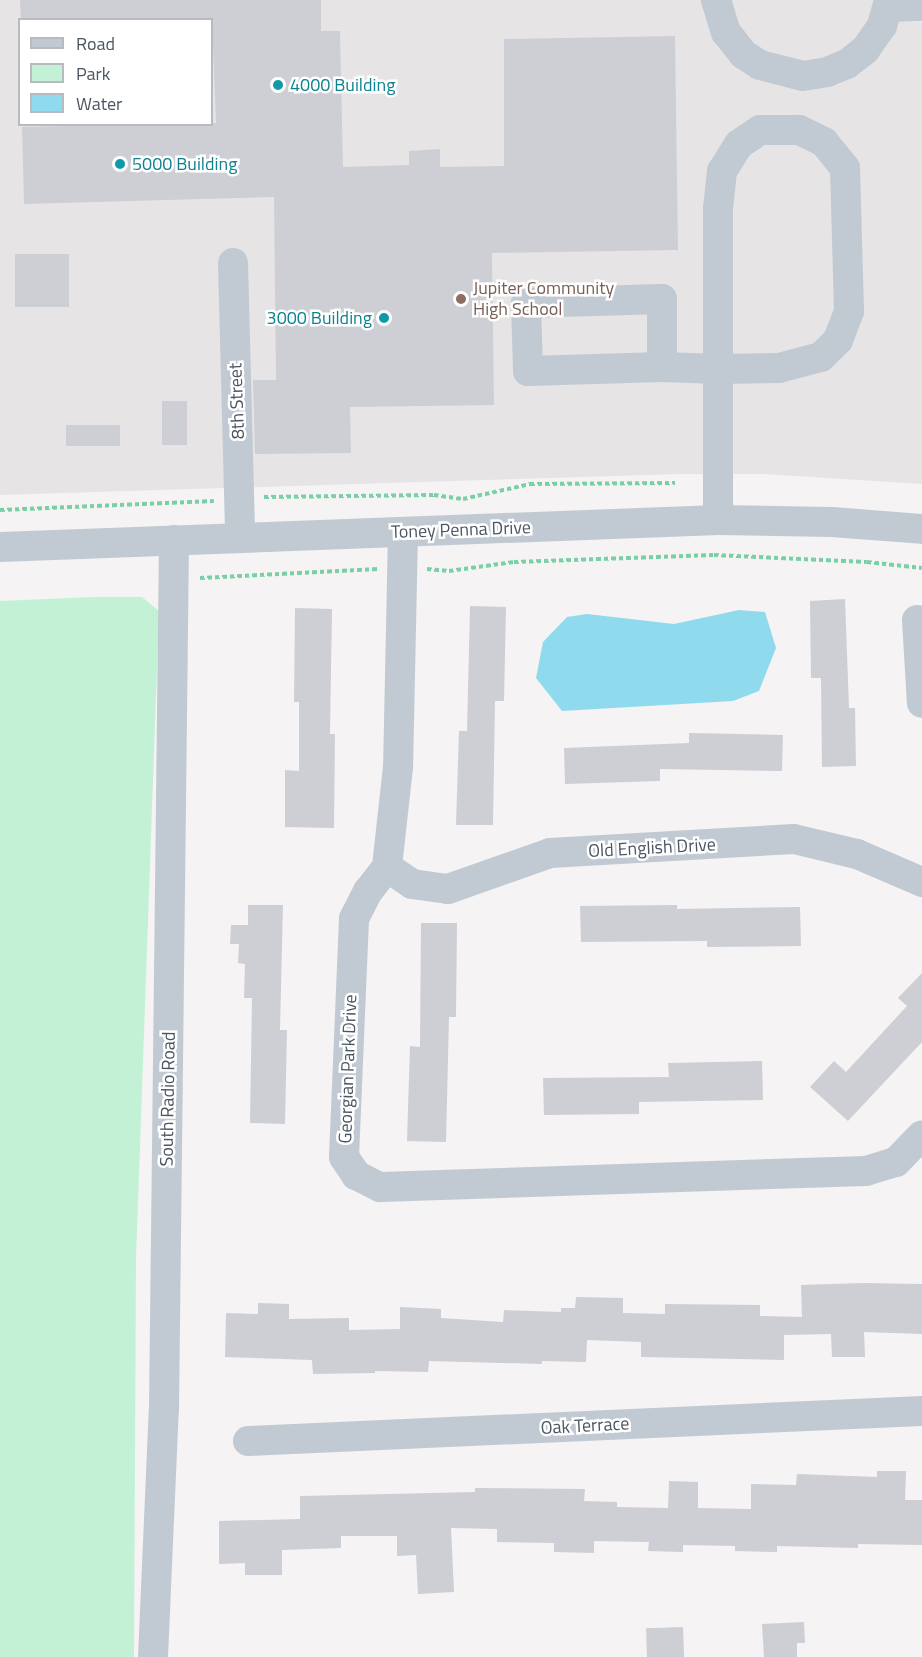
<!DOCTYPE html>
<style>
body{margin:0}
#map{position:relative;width:922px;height:1657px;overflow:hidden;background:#f5f3f3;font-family:"Titillium Web",sans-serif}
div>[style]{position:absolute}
.education>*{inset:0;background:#e6e4e5}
.green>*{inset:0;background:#c3f1d5}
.water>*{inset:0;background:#90daee}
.building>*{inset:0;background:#cdcfd5;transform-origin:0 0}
.path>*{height:4px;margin-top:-2px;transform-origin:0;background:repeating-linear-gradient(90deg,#7ad0a6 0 4.5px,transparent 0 7.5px)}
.minor>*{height:30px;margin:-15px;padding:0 15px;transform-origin:15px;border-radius:15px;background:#c1cad2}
.dots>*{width:16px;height:16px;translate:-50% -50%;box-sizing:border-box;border:3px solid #fff;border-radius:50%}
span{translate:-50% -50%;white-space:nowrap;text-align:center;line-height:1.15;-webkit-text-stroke:5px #fff;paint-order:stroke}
.culture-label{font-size:18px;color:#0d838f}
.left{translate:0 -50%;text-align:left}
.right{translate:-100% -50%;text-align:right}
.education-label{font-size:18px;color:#785e54}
.street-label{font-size:18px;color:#4a5661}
.legend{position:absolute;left:18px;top:18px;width:195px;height:108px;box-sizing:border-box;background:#fff;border:2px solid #b7bbc0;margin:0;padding:8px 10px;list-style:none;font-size:18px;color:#4a5661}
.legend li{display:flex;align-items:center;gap:12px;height:30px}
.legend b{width:30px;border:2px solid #b7bbc0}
</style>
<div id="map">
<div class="education">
<div style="clip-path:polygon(evenodd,0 0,922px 0,922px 484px,764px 474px,680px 474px,0 495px,0 0,20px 20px,212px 20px,212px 124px,20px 124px,20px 20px)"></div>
</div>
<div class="green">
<div style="clip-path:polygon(95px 597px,142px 597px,159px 611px,136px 1259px,134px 1657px,0 1657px,0 601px)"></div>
</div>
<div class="water">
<div style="clip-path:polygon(739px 610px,765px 612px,776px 648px,759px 691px,733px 701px,562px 711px,536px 678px,543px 642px,567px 617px,587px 614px,674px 624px)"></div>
</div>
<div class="building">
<div style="clip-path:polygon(20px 0,321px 0,321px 31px,340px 31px,343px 167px,409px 165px,409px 151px,440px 149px,440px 167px,504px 166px,504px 39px,675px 36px,678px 250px,492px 253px,494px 405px,350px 407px,351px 453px,255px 454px,253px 380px,276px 380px,274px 197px,24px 204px,22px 127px,216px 123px,212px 20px,21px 20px)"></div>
<div style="left:69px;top:254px;width:53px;height:54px;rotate:90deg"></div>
<div style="left:162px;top:401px;width:25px;height:44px"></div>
<div style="left:120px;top:425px;width:21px;height:54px;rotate:90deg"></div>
<div style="clip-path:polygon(845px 599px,849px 708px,855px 708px,856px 766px,822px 767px,821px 678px,811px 678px,810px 601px)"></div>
<div style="clip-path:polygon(470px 606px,506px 607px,504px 701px,495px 701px,493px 825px,456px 825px,459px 731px,467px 731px)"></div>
<div style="clip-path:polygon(295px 608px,332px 609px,330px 734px,335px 734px,334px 828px,285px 827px,285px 770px,299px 771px,299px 702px,294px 702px)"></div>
<div style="clip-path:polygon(689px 733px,783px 735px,782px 771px,660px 769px,660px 781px,565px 784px,564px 748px,689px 743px)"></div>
<div style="clip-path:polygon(248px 905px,283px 905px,280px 1030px,287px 1030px,285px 1124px,250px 1123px,252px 998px,244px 998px,245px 964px,238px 963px,239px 944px,230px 944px,231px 925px,248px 925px)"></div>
<div style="clip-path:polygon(677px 905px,677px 909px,800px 907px,801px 946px,707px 947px,707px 941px,581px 942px,580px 906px)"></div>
<div style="clip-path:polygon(421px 923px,457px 923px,456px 1017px,449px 1017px,446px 1142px,407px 1141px,410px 1046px,420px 1047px)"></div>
<div style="clip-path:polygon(922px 973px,922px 1042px,848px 1121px,810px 1087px,834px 1061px,846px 1072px,907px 1006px,898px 998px)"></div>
<div style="clip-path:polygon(762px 1061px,763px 1100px,639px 1102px,639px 1114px,544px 1115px,543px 1078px,669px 1077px,668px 1063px)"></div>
<div style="clip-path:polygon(863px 1283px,922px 1284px,922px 1334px,864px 1332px,865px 1357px,832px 1357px,831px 1334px,784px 1335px,784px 1360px,641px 1357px,641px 1342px,587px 1340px,586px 1362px,542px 1361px,542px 1364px,429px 1361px,428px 1372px,375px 1371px,375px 1373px,313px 1374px,312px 1360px,225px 1357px,226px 1313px,258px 1314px,258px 1303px,289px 1304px,289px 1319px,349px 1318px,349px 1330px,400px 1329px,400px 1307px,441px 1309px,441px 1318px,503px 1322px,504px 1310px,561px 1312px,561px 1308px,575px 1308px,576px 1297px,623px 1298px,623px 1313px,665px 1314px,665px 1304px,760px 1305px,760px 1316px,802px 1317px,801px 1285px)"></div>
<div style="clip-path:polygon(877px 1471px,906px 1471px,905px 1500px,922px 1500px,922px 1545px,858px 1544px,858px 1548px,777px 1546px,777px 1552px,735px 1551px,735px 1546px,683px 1545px,683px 1552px,648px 1551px,649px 1542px,594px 1541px,594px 1553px,554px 1552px,554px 1543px,497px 1542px,497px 1529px,451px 1528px,454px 1592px,418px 1594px,416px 1555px,397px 1556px,397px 1536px,341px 1536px,341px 1548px,282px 1550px,282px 1575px,245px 1575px,245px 1563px,219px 1564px,219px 1521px,300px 1519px,300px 1496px,475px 1492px,475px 1488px,585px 1489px,584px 1501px,617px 1502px,617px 1507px,668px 1508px,669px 1481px,698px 1482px,698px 1508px,751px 1509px,751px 1484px,796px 1485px,797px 1474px,877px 1477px)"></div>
<div style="clip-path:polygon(804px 1622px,805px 1643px,797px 1643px,797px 1657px,764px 1657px,762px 1624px)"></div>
<div style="left:683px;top:1627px;width:30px;height:37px;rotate:88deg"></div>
</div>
<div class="path">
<div style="left:264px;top:497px;width:170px;rotate:-0.7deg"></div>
<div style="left:434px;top:495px;width:29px;rotate:8deg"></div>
<div style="left:463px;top:499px;width:69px;rotate:-12.6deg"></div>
<div style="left:530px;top:484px;width:145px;rotate:-0.4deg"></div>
<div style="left:0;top:510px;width:214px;rotate:-2.4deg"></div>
<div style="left:427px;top:569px;width:22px;rotate:5deg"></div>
<div style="left:449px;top:571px;width:66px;rotate:-7.9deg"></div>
<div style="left:514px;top:562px;width:200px;rotate:-2deg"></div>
<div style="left:714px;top:555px;width:153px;rotate:2.6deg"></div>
<div style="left:867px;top:562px;width:55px;rotate:6.2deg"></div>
<div style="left:200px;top:578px;width:178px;rotate:-2.9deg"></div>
</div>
<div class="minor">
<div style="left:716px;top:0;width:34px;rotate:73deg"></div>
<div style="left:726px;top:32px;width:28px;rotate:52deg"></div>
<div style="left:743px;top:54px;width:20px;rotate:33deg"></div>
<div style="left:760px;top:65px;width:44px;rotate:14.3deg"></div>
<div style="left:803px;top:76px;width:24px;rotate:-9deg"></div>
<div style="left:827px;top:72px;width:22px;rotate:-22deg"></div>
<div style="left:847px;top:64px;width:23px;rotate:-38deg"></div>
<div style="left:865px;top:50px;width:29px;rotate:-55deg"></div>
<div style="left:882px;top:26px;width:27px;rotate:-75deg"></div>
<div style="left:889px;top:7px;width:33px;rotate:-2deg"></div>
<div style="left:233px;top:263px;width:275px;rotate:88.5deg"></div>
<div style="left:662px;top:367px;width:68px;rotate:-90deg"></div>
<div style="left:662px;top:299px;width:136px;rotate:178.3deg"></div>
<div style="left:526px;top:303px;width:68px;rotate:88.3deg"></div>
<div style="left:528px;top:371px;width:134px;rotate:-1.7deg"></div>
<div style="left:662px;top:367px;width:56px;rotate:2deg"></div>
<div style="left:718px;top:369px;width:61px;rotate:-0.9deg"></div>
<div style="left:779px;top:368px;width:43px;rotate:-14.7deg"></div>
<div style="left:821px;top:357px;width:24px;rotate:-45deg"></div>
<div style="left:838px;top:340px;width:31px;rotate:-69deg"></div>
<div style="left:849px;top:311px;width:143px;rotate:-91.6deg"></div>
<div style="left:845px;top:168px;width:33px;rotate:-129deg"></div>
<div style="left:824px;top:142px;width:28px;rotate:-154deg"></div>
<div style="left:799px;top:130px;width:39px;rotate:180deg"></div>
<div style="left:760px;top:130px;width:25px;rotate:146deg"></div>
<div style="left:739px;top:144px;width:32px;rotate:122deg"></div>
<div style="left:722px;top:171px;width:36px;rotate:96deg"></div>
<div style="left:718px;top:207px;width:313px;rotate:90deg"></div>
<div style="left:403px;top:532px;width:235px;rotate:91.2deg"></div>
<div style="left:398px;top:767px;width:101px;rotate:96.3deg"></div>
<div style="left:387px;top:867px;width:31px;rotate:128deg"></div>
<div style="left:368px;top:891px;width:31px;rotate:117deg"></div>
<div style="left:354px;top:919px;width:238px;rotate:92.4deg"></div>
<div style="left:344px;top:1157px;width:22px;rotate:56deg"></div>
<div style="left:356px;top:1175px;width:27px;rotate:27deg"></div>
<div style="left:380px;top:1187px;width:486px;rotate:-1.9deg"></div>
<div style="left:866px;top:1171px;width:31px;rotate:-17deg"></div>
<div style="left:896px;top:1162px;width:37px;rotate:-46deg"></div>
<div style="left:0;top:547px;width:719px;rotate:-2.15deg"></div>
<div style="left:718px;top:520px;width:114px;rotate:1deg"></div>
<div style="left:832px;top:522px;width:90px;rotate:4.4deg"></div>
<div style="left:917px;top:620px;width:83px;rotate:86.6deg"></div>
<div style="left:387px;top:867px;width:30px;rotate:34deg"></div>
<div style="left:412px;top:884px;width:36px;rotate:8deg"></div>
<div style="left:448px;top:889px;width:108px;rotate:-19.4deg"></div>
<div style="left:550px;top:853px;width:244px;rotate:-3.3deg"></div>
<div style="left:794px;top:839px;width:65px;rotate:13.4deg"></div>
<div style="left:857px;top:854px;width:71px;rotate:23.3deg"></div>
<div style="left:248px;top:1441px;width:675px;rotate:-2.55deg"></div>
<div style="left:153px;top:1657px;width:248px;rotate:-87.5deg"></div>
<div style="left:164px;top:1409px;width:869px;rotate:-89.34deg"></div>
</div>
<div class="dots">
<div style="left:278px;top:85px;background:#0f9aa8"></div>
<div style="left:120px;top:164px;background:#0f9aa8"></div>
<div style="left:461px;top:299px;background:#8d6e63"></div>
<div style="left:384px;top:318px;background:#0f9aa8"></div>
</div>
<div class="culture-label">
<span class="left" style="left:290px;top:85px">4000 Building</span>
<span class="left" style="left:132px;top:164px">5000 Building</span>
<span class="right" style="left:372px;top:318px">3000 Building</span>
</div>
<div class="education-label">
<span class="left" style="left:473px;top:299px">Jupiter Community<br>High School</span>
</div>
<div class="street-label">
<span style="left:237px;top:401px;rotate:-92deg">8th Street</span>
<span style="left:461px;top:530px;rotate:-2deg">Toney Penna Drive</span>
<span style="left:652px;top:848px;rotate:-3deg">Old English Drive</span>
<span style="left:348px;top:1069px;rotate:-88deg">Georgian Park Drive</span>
<span style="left:168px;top:1099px;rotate:-89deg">South Radio Road</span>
<span style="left:585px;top:1426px;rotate:-3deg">Oak Terrace</span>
</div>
<ul class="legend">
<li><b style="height:8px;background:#c1cad2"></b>Road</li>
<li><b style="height:16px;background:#c3f1d5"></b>Park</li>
<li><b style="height:16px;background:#90daee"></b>Water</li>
</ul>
</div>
